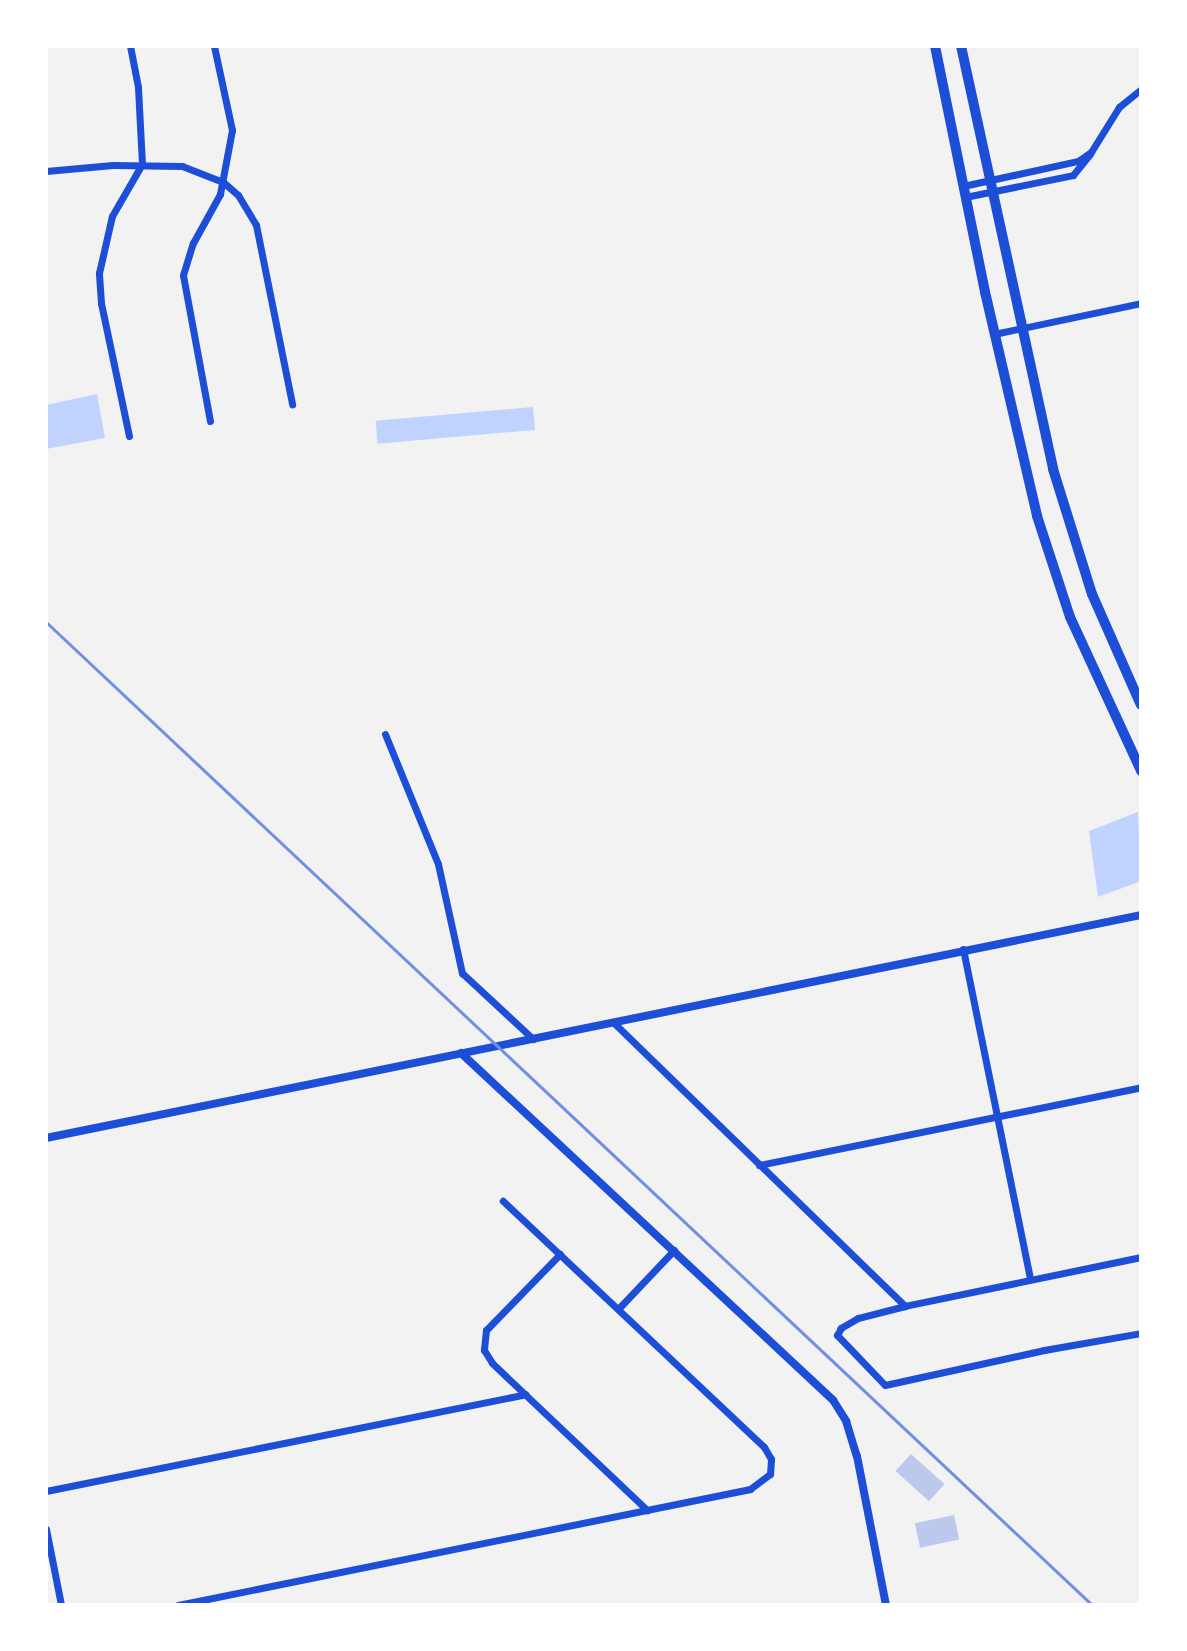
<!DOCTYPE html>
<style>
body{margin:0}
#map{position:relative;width:1187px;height:1651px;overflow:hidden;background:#f2f2f2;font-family:"PT Sans Narrow",sans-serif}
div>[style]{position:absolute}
.water>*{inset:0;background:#bfd3fe;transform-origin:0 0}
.building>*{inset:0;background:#bdc9ec;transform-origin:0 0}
.minor>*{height:7px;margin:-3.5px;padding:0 3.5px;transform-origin:3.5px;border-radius:3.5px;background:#1d4ed8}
.tertiary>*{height:8px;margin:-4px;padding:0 4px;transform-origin:4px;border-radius:4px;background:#1d4ed8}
.primary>*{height:10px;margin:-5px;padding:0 5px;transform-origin:5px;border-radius:5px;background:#1d4ed8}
.rail>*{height:3px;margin:-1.5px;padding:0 1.5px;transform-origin:1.5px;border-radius:1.5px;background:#7290e2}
span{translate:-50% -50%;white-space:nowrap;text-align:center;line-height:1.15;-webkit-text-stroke:8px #fff;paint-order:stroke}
.frame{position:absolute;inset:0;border:48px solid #fff;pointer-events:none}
</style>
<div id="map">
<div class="water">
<div style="clip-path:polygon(97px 394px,105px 438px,46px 449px,46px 405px)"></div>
<div style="left:533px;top:407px;width:23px;height:158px;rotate:85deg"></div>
<div style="clip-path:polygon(1138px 812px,1141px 881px,1098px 897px,1089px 831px)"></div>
</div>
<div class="building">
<div style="left:911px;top:1454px;width:45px;height:23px;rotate:42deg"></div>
<div style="left:954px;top:1515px;width:25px;height:40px;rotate:78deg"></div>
</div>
<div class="minor">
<div style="left:46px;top:171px;width:67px;rotate:-5.1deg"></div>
<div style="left:113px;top:165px;width:69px;rotate:0.8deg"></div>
<div style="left:182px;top:166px;width:44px;rotate:21.3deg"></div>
<div style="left:223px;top:182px;width:20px;rotate:41deg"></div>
<div style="left:238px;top:195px;width:35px;rotate:59deg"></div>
<div style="left:256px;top:225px;width:183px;rotate:78.6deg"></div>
<div style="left:963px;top:186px;width:118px;rotate:-12.3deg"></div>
<div style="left:1078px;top:161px;width:16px;rotate:-35deg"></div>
<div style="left:1091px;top:152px;width:53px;rotate:-58.1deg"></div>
<div style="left:1119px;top:107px;width:28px;rotate:-39deg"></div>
<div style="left:965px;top:197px;width:110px;rotate:-11.5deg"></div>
<div style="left:1073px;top:175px;width:27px;rotate:-51deg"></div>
<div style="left:994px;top:334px;width:150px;rotate:-11.9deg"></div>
<div style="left:210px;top:421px;width:148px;rotate:-100.5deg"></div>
<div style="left:183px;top:275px;width:34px;rotate:-73deg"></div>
<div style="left:193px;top:243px;width:56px;rotate:-61.1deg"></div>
<div style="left:220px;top:194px;width:65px;rotate:-79.4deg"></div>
<div style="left:232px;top:130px;width:86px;rotate:-102.1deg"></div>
<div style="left:129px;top:436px;width:136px;rotate:-101.9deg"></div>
<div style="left:101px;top:303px;width:30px;rotate:-94deg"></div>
<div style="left:99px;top:273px;width:58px;rotate:-77.2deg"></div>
<div style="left:112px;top:216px;width:60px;rotate:-60deg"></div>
<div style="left:142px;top:164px;width:77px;rotate:-93deg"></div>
<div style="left:138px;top:87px;width:42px;rotate:-101deg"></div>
<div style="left:385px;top:734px;width:140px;rotate:67.8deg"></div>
<div style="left:438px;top:864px;width:112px;rotate:77.6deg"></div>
<div style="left:462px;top:973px;width:97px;rotate:42.9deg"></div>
<div style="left:963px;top:949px;width:337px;rotate:78.5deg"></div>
<div style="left:614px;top:1023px;width:406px;rotate:44.2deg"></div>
<div style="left:759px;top:1165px;width:390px;rotate:-11.5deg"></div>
<div style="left:560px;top:1254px;width:106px;rotate:134.2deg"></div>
<div style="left:486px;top:1330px;width:20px;rotate:96deg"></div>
<div style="left:484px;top:1350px;width:15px;rotate:58deg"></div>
<div style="left:492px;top:1363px;width:214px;rotate:43.5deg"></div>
<div style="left:1141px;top:1257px;width:241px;rotate:168.3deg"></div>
<div style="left:905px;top:1306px;width:49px;rotate:165.7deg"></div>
<div style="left:858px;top:1318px;width:20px;rotate:150deg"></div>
<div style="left:841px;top:1328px;width:8px;rotate:120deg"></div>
<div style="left:837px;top:1335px;width:69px;rotate:46.2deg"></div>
<div style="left:885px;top:1385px;width:163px;rotate:-12.4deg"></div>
<div style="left:1044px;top:1350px;width:98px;rotate:-9.9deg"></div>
<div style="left:619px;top:1308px;width:80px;rotate:-46.5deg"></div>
<div style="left:46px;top:1491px;width:489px;rotate:-11.4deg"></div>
<div style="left:46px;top:1529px;width:77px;rotate:78.8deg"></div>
<div style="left:178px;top:1605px;width:584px;rotate:-11.46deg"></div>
<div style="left:750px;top:1489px;width:25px;rotate:-37deg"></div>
<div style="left:770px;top:1474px;width:15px;rotate:-86deg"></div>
<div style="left:771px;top:1459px;width:14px;rotate:-120deg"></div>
<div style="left:764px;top:1447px;width:359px;rotate:-136.7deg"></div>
</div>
<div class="tertiary">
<div style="left:461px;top:1053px;width:509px;rotate:43.01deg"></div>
<div style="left:833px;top:1400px;width:25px;rotate:58deg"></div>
<div style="left:846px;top:1421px;width:37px;rotate:73deg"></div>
<div style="left:857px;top:1456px;width:152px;rotate:79deg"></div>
<div style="left:46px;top:1138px;width:1117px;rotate:-11.51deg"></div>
</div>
<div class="primary">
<div style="left:935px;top:46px;width:251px;rotate:78.5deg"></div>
<div style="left:985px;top:292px;width:230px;rotate:76.9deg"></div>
<div style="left:1037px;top:516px;width:106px;rotate:71.9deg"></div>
<div style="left:1070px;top:617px;width:170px;rotate:65.2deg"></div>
<div style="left:961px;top:46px;width:433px;rotate:77.7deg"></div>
<div style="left:1053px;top:469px;width:131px;rotate:72.7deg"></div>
<div style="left:1092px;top:594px;width:121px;rotate:66.2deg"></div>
</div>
<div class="rail">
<div style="left:46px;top:622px;width:1435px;rotate:43.22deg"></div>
</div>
<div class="frame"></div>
</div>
